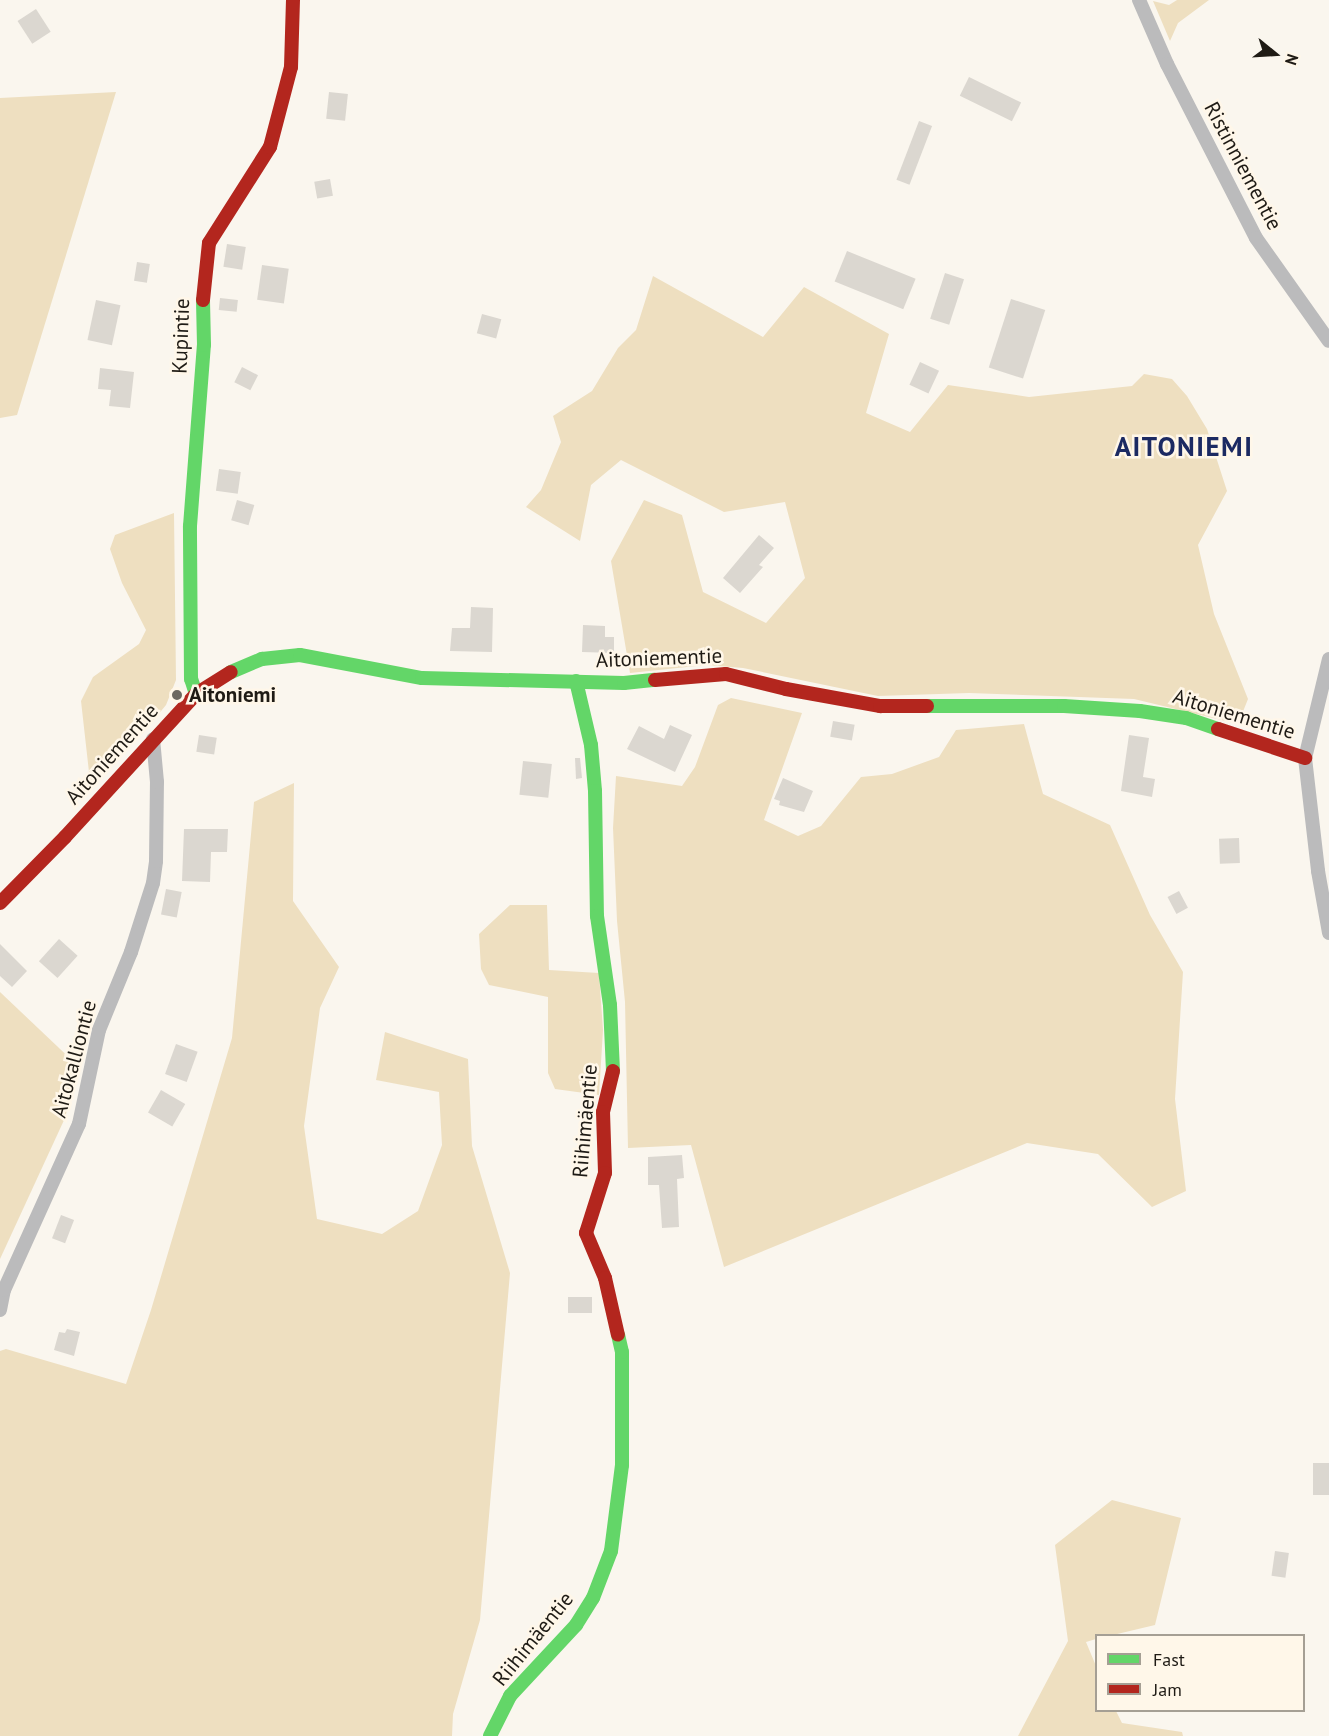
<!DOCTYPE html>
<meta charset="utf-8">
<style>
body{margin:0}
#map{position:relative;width:1329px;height:1736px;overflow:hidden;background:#faf6ee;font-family:"PT Sans",sans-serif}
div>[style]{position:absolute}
.green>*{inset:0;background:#eedfc0}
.building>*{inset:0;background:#dbd7d0;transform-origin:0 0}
.street>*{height:14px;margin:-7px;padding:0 7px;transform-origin:7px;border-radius:7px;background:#bbbbbc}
.fast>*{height:14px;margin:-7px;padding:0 7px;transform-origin:7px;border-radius:7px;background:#63d668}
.jam>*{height:14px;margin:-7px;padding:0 7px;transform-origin:7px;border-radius:7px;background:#b3261e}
.dots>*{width:16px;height:16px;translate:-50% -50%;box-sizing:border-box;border:3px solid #fff7e9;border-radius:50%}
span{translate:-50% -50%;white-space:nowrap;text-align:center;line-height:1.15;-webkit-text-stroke:5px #fff7e9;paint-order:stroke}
.street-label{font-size:21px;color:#1f1b15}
.poi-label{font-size:21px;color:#1f1b15;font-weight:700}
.left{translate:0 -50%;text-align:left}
.district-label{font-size:27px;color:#1c2a62;font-weight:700;letter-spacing:1.5px}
.legend{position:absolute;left:1095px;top:1634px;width:210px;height:78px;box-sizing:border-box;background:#fff7e9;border:2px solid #a59f94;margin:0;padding:8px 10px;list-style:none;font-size:18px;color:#1f1b15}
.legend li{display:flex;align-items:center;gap:12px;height:30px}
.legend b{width:30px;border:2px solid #a59f94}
.north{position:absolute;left:1245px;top:24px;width:60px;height:60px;-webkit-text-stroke:4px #fff7e9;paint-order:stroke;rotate:108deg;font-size:16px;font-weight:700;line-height:24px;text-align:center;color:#1f1b15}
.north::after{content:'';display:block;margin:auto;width:21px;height:27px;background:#1f1b15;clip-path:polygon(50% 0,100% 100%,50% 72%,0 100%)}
</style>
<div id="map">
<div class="green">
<div style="clip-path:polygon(1177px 0,1209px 0,1178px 23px,1170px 41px,1153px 1px,1169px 5px)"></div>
<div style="clip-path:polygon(116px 92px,17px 415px,0 418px,0 98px)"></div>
<div style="clip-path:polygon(653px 276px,763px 337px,804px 287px,889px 334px,866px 413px,910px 432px,948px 385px,1029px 397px,1132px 386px,1144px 374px,1172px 379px,1187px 396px,1207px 429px,1227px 491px,1198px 545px,1214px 614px,1248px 699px,1238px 724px,1134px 699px,969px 693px,878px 696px,743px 668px,706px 665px,630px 673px,611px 561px,644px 500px,682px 515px,703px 592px,766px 623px,805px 578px,785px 502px,724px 512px,621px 460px,591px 485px,580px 541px,526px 507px,541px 490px,561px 442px,553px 416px,592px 391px,618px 348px,636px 330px)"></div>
<div style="clip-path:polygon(174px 513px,176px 680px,166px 705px,143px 733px,90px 781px,81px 701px,93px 677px,139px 644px,146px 630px,122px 583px,110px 549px,115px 535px)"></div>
<div style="clip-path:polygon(731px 698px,802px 713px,764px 820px,798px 836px,821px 826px,861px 777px,892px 774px,939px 757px,956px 730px,1024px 724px,1043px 794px,1110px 825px,1150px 915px,1183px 972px,1175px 1099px,1186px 1191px,1152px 1207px,1098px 1154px,1027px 1143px,724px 1267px,691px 1145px,628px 1148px,625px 1002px,617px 921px,613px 828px,616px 776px,682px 786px,695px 767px,718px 705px)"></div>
<div style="clip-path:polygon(294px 783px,293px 901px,339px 967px,320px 1008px,304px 1126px,317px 1219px,382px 1234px,418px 1211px,442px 1145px,439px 1092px,376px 1080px,385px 1032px,468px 1059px,472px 1146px,510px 1273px,480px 1620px,453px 1714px,452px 1736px,0 1736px,0 1351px,6px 1349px,126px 1384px,151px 1310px,232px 1038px,254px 802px)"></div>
<div style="clip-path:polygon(510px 905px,547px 905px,549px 970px,599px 973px,603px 1030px,599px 1095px,555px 1089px,548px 1073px,548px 997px,489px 985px,481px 969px,479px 934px)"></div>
<div style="clip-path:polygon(0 992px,78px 1066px,65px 1118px,0 1259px)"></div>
<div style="clip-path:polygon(1112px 1500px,1181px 1518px,1155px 1625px,1113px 1635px,1096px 1636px,1096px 1639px,1086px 1642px,1096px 1666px,1096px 1710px,1116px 1711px,1122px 1723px,1182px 1732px,1183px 1736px,1018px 1736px,1068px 1641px,1055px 1545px)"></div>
</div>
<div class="building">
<div style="left:36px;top:9px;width:27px;height:22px;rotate:57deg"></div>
<div style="left:969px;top:77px;width:58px;height:21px;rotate:26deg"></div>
<div style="left:329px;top:92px;width:19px;height:27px;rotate:6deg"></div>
<div style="left:919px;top:121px;width:14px;height:63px;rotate:21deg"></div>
<div style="left:330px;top:179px;width:17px;height:16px;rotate:80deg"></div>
<div style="left:227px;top:244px;width:19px;height:23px;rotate:9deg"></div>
<div style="left:847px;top:251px;width:74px;height:33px;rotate:22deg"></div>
<div style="left:137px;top:262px;width:13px;height:19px;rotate:9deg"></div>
<div style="left:262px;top:265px;width:27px;height:35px;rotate:8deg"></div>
<div style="left:945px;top:273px;width:20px;height:48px;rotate:18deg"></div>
<div style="left:220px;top:298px;width:18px;height:12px;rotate:6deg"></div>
<div style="left:1011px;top:299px;width:36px;height:72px;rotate:18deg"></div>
<div style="left:96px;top:300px;width:25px;height:41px;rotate:12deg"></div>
<div style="left:482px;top:314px;width:20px;height:20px;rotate:15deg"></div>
<div style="left:920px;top:362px;width:21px;height:25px;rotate:25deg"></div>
<div style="left:242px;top:367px;width:18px;height:17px;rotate:27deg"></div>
<div style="clip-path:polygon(100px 368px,134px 372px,130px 408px,109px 406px,111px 390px,98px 389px)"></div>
<div style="left:219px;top:469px;width:22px;height:22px;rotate:8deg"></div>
<div style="left:237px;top:500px;width:18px;height:21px;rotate:16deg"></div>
<div style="clip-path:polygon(759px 535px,774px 548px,759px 565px,763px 567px,740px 593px,723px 578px)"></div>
<div style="clip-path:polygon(471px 607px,493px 608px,492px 652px,450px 651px,452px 628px,470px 628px)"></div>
<div style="clip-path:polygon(583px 625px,605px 626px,605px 637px,614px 637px,614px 653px,582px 652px)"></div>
<div style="left:833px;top:721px;width:22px;height:16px;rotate:10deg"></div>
<div style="clip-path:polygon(670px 725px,692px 735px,675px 772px,627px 749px,639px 726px,664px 739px)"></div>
<div style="left:199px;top:735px;width:18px;height:17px;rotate:9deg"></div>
<div style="clip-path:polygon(1129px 735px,1149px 738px,1143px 777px,1155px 779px,1152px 797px,1121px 791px)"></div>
<div style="clip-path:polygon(575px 758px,580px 758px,582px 778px,576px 779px)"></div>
<div style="left:523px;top:761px;width:29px;height:34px;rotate:6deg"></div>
<div style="clip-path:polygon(783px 778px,813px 791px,804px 812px,779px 805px,780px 801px,774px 799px)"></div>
<div style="clip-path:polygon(184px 829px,228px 829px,227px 852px,211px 852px,210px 882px,182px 881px)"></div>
<div style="left:1239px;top:838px;width:25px;height:20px;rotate:88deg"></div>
<div style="left:166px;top:889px;width:16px;height:26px;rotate:11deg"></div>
<div style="left:1179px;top:891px;width:19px;height:13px;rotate:62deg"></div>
<div style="left:59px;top:939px;width:25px;height:30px;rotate:42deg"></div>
<div style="clip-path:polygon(0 944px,27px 971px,12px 987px,0 976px)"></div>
<div style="left:176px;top:1044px;width:23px;height:32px;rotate:20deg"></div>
<div style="left:161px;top:1090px;width:28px;height:26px;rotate:30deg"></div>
<div style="clip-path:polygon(682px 1155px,684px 1178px,677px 1179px,679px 1227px,662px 1228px,659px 1185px,648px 1185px,648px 1157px)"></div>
<div style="left:61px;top:1215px;width:14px;height:25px;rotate:21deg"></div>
<div style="left:568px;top:1297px;width:24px;height:16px"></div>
<div style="clip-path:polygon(67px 1329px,80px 1332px,74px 1356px,54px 1350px,59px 1332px,65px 1333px)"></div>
<div style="left:1313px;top:1463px;width:16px;height:32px"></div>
<div style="left:1275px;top:1551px;width:14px;height:25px;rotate:8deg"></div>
</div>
<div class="street">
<div style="left:1139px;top:0;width:70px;rotate:66.4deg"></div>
<div style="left:1167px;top:64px;width:195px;rotate:62.9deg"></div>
<div style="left:1256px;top:238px;width:126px;rotate:54.7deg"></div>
<div style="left:1329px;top:659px;width:102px;rotate:103.6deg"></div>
<div style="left:1305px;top:758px;width:114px;rotate:83.4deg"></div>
<div style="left:1318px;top:871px;width:63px;rotate:79.9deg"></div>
<div style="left:0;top:1310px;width:20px;rotate:-79deg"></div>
<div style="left:4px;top:1290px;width:182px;rotate:-65.7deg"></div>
<div style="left:79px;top:1124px;width:96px;rotate:-78deg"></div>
<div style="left:99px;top:1030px;width:84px;rotate:-67.7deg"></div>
<div style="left:131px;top:952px;width:72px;rotate:-72.3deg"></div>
<div style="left:153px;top:883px;width:22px;rotate:-82deg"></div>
<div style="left:156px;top:861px;width:79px;rotate:-89.3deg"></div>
<div style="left:157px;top:782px;width:43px;rotate:-95.3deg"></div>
</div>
<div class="fast">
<div style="left:231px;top:672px;width:34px;rotate:-23deg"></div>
<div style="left:262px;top:659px;width:38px;rotate:-6deg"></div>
<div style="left:300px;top:655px;width:124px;rotate:10.7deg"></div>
<div style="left:422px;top:678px;width:202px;rotate:1.4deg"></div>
<div style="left:624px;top:683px;width:31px;rotate:-6deg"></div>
<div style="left:576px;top:681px;width:66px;rotate:76.8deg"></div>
<div style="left:591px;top:745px;width:46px;rotate:85deg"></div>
<div style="left:595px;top:791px;width:125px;rotate:89.1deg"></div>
<div style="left:597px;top:916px;width:90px;rotate:81.7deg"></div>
<div style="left:610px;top:1005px;width:66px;rotate:87.4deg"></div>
<div style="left:196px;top:694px;width:16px;rotate:-108deg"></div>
<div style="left:191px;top:679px;width:153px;rotate:-90.4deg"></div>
<div style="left:190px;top:526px;width:182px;rotate:-85.6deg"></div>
<div style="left:204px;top:345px;width:45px;rotate:-91.3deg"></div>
<div style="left:927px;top:706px;width:137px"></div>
<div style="left:1064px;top:706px;width:76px;rotate:3.8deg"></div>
<div style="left:1140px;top:711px;width:47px;rotate:8.7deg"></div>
<div style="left:1186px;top:718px;width:34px;rotate:19deg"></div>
<div style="left:490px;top:1736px;width:45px;rotate:-63.4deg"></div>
<div style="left:510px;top:1696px;width:97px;rotate:-47.1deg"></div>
<div style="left:576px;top:1625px;width:32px;rotate:-58deg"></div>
<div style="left:593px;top:1598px;width:50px;rotate:-69deg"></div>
<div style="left:611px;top:1551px;width:87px;rotate:-82.7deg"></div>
<div style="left:622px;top:1465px;width:113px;rotate:-90deg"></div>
<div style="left:622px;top:1352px;width:17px;rotate:-103deg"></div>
</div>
<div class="jam">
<div style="left:203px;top:300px;width:57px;rotate:-84deg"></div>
<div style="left:209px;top:243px;width:114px;rotate:-57.6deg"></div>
<div style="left:270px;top:147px;width:83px;rotate:-75.3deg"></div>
<div style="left:291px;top:67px;width:67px;rotate:-88.3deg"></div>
<div style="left:655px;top:680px;width:71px;rotate:-4.8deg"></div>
<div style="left:726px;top:674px;width:62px;rotate:14deg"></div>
<div style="left:786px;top:689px;width:96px;rotate:10.3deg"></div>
<div style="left:880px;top:706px;width:47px"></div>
<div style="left:1218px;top:729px;width:92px;rotate:18.4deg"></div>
<div style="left:0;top:903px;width:93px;rotate:-45.4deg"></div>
<div style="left:65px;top:837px;width:194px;rotate:-47.5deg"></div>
<div style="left:196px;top:694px;width:41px;rotate:-32.2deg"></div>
<div style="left:613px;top:1071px;width:42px;rotate:103.7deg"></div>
<div style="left:603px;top:1112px;width:61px;rotate:88.1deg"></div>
<div style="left:605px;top:1173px;width:63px;rotate:107.6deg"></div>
<div style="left:586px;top:1233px;width:49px;rotate:67.1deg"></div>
<div style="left:605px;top:1278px;width:58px;rotate:77.2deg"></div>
</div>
<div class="dots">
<div style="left:177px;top:695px;background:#6c6861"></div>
</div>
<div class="street-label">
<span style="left:1243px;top:166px;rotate:62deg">Ristinniementie</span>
<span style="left:181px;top:336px;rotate:-88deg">Kupintie</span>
<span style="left:659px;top:658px;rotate:-2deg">Aitoniementie</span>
<span style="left:1234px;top:714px;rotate:17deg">Aitoniementie</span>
<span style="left:112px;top:754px;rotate:-48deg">Aitoniementie</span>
<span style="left:74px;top:1059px;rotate:-75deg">Aitokalliontie</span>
<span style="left:585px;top:1121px;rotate:-85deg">Riihimäentie</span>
<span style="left:533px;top:1639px;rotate:-51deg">Riihimäentie</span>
</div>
<div class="poi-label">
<span class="left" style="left:189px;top:695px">Aitoniemi</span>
</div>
<div class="district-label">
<span style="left:1184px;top:447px">AITONIEMI</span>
</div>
<ul class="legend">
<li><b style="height:8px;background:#63d668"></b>Fast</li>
<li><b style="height:8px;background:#b3261e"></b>Jam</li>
</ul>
<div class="north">N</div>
</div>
